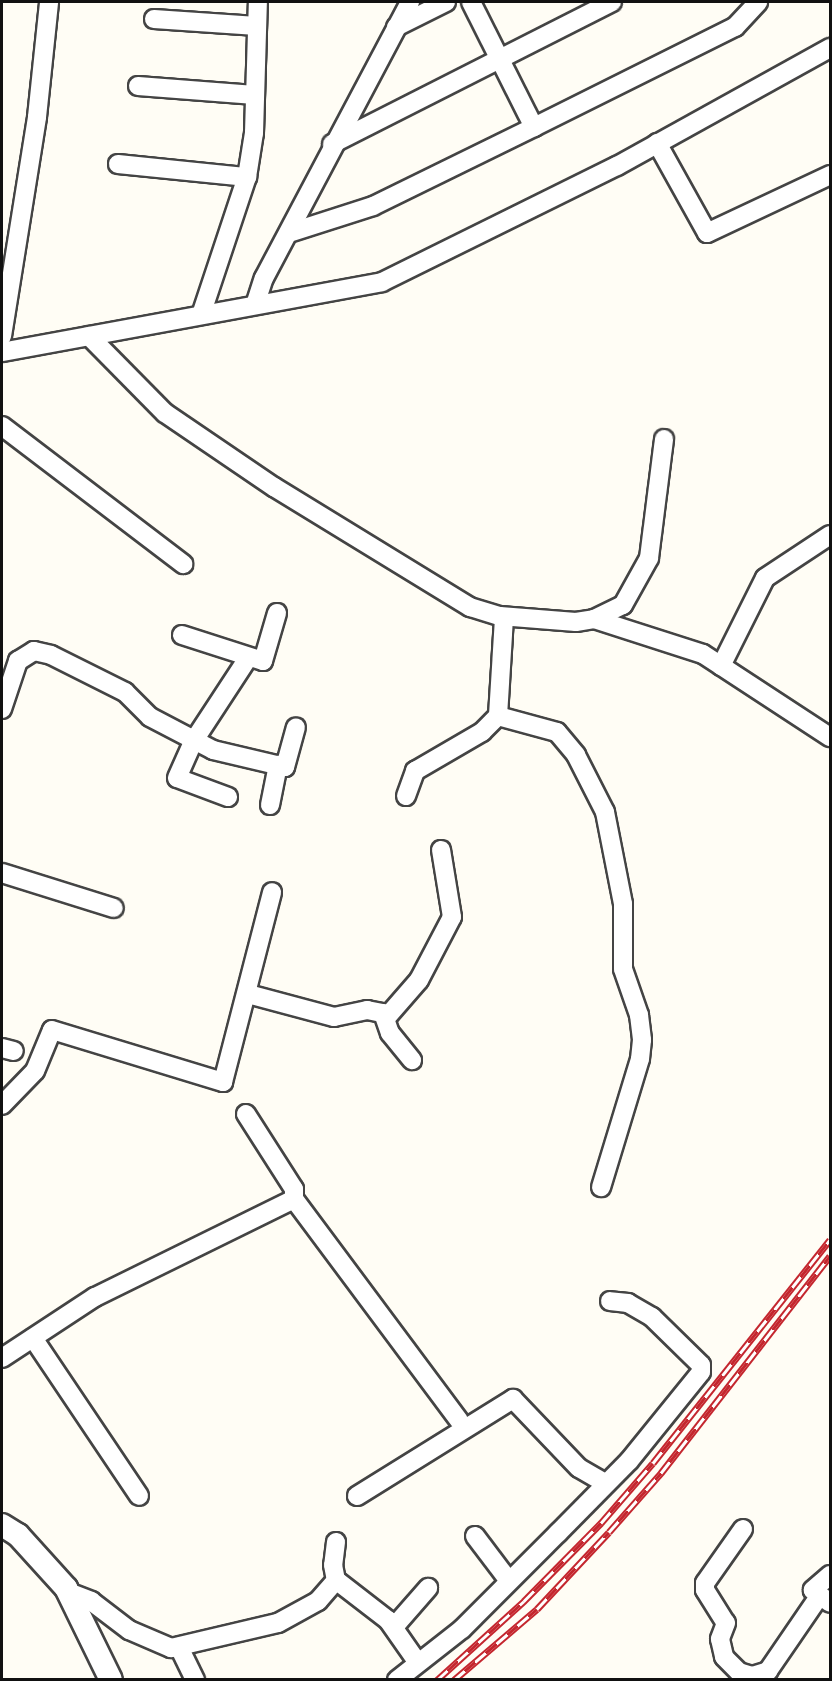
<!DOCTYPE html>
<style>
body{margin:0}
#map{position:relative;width:832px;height:1681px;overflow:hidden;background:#fffdf5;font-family:Spectral,serif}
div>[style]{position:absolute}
.roads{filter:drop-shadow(2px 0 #444) drop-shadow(-2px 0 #444) drop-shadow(0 2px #444) drop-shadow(0 -2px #444)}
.minor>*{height:18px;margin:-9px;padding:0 9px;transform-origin:9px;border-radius:9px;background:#fff}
.tertiary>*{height:22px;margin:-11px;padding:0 11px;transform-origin:11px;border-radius:11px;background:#fff}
.rail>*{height:7px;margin-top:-3.5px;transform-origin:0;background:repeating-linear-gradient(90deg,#fff 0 14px,#c4262e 0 28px);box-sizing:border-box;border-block:2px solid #c4262e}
span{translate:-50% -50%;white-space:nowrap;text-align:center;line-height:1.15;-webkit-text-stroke:6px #fff;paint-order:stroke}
.frame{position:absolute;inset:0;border:3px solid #111;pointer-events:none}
</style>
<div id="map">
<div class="roads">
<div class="minor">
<div style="left:471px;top:2px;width:140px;rotate:63.3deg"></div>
<div style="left:154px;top:19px;width:103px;rotate:3.9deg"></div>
<div style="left:396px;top:27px;width:56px;rotate:-26.6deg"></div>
<div style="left:138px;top:86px;width:117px;rotate:4.4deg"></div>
<div style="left:657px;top:143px;width:103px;rotate:60.9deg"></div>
<div style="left:707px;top:233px;width:136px;rotate:-25.2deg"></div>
<div style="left:332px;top:144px;width:314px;rotate:-26.9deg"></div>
<div style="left:118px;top:164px;width:130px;rotate:5.8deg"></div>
<div style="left:289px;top:233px;width:88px;rotate:-17.8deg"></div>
<div style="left:373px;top:206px;width:179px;rotate:-26.1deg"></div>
<div style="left:534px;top:127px;width:225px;rotate:-26.5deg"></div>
<div style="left:735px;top:27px;width:34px;rotate:-47deg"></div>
<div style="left:255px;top:305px;width:28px;rotate:-72deg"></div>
<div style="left:264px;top:278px;width:312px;rotate:-62.1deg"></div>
<div style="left:201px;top:315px;width:145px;rotate:-71.6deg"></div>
<div style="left:247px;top:177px;width:45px;rotate:-81deg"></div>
<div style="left:254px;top:133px;width:131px;rotate:-88.3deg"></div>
<div style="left:2px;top:336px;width:222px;rotate:-80.9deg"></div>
<div style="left:37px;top:117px;width:116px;rotate:-84deg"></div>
<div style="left:89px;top:336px;width:108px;rotate:45.4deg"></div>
<div style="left:165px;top:413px;width:132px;rotate:34.2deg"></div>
<div style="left:274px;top:487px;width:230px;rotate:31.5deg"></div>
<div style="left:470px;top:607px;width:31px;rotate:17deg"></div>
<div style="left:500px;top:616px;width:76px;rotate:4.5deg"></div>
<div style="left:576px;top:622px;width:18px;rotate:-9deg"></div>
<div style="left:594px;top:619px;width:32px;rotate:-26deg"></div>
<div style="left:623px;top:605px;width:54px;rotate:-61deg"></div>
<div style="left:649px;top:558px;width:120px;rotate:-82.8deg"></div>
<div style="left:2px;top:352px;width:386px;rotate:-10.4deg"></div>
<div style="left:382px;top:282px;width:262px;rotate:-26.3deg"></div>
<div style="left:617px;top:166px;width:244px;rotate:-29deg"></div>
<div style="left:2px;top:426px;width:228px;rotate:37.3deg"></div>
<div style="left:594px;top:619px;width:114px;rotate:17.8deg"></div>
<div style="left:703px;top:654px;width:152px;rotate:33.2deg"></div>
<div style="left:182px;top:635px;width:85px;rotate:17.8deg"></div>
<div style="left:263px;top:661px;width:50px;rotate:-73.7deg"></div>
<div style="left:721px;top:666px;width:98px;rotate:-63.4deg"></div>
<div style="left:765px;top:578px;width:78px;rotate:-33.5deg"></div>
<div style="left:2px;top:709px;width:51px;rotate:-71.6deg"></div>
<div style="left:18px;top:661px;width:19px;rotate:-32deg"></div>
<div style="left:34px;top:651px;width:17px;rotate:13deg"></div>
<div style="left:51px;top:655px;width:83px;rotate:26.6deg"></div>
<div style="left:125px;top:692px;width:35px;rotate:45deg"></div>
<div style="left:150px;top:717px;width:71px;rotate:27.6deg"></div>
<div style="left:213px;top:750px;width:74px;rotate:13.3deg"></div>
<div style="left:285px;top:767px;width:41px;rotate:-74.6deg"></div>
<div style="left:498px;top:716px;width:61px;rotate:15.2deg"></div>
<div style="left:557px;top:732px;width:30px;rotate:50deg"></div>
<div style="left:576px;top:755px;width:64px;rotate:63deg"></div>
<div style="left:605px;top:812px;width:94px;rotate:78.9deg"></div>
<div style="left:623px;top:904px;width:65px;rotate:90deg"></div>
<div style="left:623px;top:969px;width:49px;rotate:70.8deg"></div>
<div style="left:639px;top:1015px;width:25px;rotate:83deg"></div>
<div style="left:642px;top:1040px;width:19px;rotate:96deg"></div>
<div style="left:640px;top:1059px;width:134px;rotate:106.9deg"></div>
<div style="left:406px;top:796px;width:27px;rotate:-70deg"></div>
<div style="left:415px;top:771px;width:78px;rotate:-30.2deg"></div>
<div style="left:482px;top:732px;width:23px;rotate:-45deg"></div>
<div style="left:498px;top:716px;width:99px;rotate:-86.5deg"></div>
<div style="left:228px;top:797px;width:54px;rotate:-159.6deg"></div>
<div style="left:177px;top:778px;width:39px;rotate:-66deg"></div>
<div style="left:193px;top:742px;width:100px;rotate:-56.8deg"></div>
<div style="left:270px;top:805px;width:41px;rotate:-78.7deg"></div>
<div style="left:2px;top:873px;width:117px;rotate:17.4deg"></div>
<div style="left:248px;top:994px;width:89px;rotate:15deg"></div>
<div style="left:334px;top:1017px;width:34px;rotate:-12deg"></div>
<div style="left:367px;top:1010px;width:16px;rotate:11deg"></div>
<div style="left:383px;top:1013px;width:21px;rotate:71deg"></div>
<div style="left:390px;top:1033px;width:35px;rotate:51deg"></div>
<div style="left:386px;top:1018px;width:50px;rotate:-49deg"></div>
<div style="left:419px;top:980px;width:71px;rotate:-62.4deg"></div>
<div style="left:452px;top:917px;width:68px;rotate:-99.3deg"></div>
<div style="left:2px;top:1048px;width:12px;rotate:14deg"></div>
<div style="left:2px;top:1105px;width:47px;rotate:-45.9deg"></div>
<div style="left:35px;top:1071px;width:44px;rotate:-67.5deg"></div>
<div style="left:52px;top:1030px;width:179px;rotate:16.9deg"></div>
<div style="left:223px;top:1082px;width:196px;rotate:-75.5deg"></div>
<div style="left:246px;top:1114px;width:89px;rotate:57.4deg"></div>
<div style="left:294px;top:1189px;width:10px;rotate:90deg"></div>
<div style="left:294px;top:1199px;width:276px;rotate:53.3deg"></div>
<div style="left:33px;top:1338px;width:190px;rotate:56.1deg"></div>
<div style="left:2px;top:1358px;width:111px;rotate:-33.3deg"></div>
<div style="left:95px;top:1297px;width:222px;rotate:-26.2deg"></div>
<div style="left:357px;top:1496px;width:184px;rotate:-31.9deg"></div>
<div style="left:513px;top:1399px;width:95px;rotate:46.3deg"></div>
<div style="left:579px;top:1468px;width:30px;rotate:30deg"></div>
<div style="left:743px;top:1529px;width:66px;rotate:125.1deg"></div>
<div style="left:705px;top:1583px;width:7px;rotate:90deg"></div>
<div style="left:705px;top:1590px;width:39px;rotate:58deg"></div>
<div style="left:726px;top:1623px;width:17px;rotate:111deg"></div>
<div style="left:720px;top:1639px;width:18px;rotate:77deg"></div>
<div style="left:724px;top:1657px;width:21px;rotate:45deg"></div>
<div style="left:739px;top:1672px;width:14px;rotate:17deg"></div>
<div style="left:752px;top:1676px;width:17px;rotate:-17deg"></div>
<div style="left:768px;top:1671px;width:92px;rotate:-55.6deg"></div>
<div style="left:475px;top:1536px;width:56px;rotate:52.9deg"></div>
<div style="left:336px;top:1542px;width:23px;rotate:97deg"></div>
<div style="left:333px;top:1565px;width:15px;rotate:79deg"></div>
<div style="left:336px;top:1580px;width:66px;rotate:37.6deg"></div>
<div style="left:388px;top:1620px;width:52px;rotate:55.1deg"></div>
<div style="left:830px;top:1575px;width:23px;rotate:139deg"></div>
<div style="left:813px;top:1590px;width:21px;rotate:37deg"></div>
<div style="left:68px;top:1592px;width:25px;rotate:21deg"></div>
<div style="left:91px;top:1601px;width:48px;rotate:37.3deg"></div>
<div style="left:129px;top:1630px;width:46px;rotate:23.2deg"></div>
<div style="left:171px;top:1648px;width:110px;rotate:-13.2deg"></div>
<div style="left:278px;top:1623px;width:46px;rotate:-28.8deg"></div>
<div style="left:318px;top:1601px;width:28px;rotate:-49deg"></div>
<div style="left:394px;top:1627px;width:52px;rotate:-48.9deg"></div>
<div style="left:179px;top:1647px;width:37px;rotate:64deg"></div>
<div style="left:397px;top:1680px;width:83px;rotate:-38.1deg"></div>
<div style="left:462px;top:1629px;width:136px;rotate:-45deg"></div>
<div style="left:558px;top:1533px;width:101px;rotate:-45.4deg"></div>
<div style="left:629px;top:1461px;width:114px;rotate:-51deg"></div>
<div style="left:701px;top:1372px;width:7px;rotate:-90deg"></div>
<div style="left:701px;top:1365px;width:69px;rotate:-135.6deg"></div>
<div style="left:652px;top:1317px;width:28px;rotate:-150deg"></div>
<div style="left:628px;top:1303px;width:18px;rotate:-174deg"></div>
</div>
<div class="tertiary">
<div style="left:2px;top:1525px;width:19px;rotate:32deg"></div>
<div style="left:18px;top:1535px;width:72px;rotate:47.8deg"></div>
<div style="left:66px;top:1588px;width:102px;rotate:63.9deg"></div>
</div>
</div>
<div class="rail">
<div style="left:437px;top:1680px;width:118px;rotate:-42.2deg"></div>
<div style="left:524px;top:1601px;width:110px;rotate:-45.4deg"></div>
<div style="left:601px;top:1523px;width:79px;rotate:-49.1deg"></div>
<div style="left:653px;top:1463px;width:285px;rotate:-51.6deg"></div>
<div style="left:454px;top:1680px;width:109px;rotate:-40.5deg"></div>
<div style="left:537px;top:1609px;width:105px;rotate:-46.9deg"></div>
<div style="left:609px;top:1532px;width:79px;rotate:-48.6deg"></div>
<div style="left:661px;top:1473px;width:275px;rotate:-52.1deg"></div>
</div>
<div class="frame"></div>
</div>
